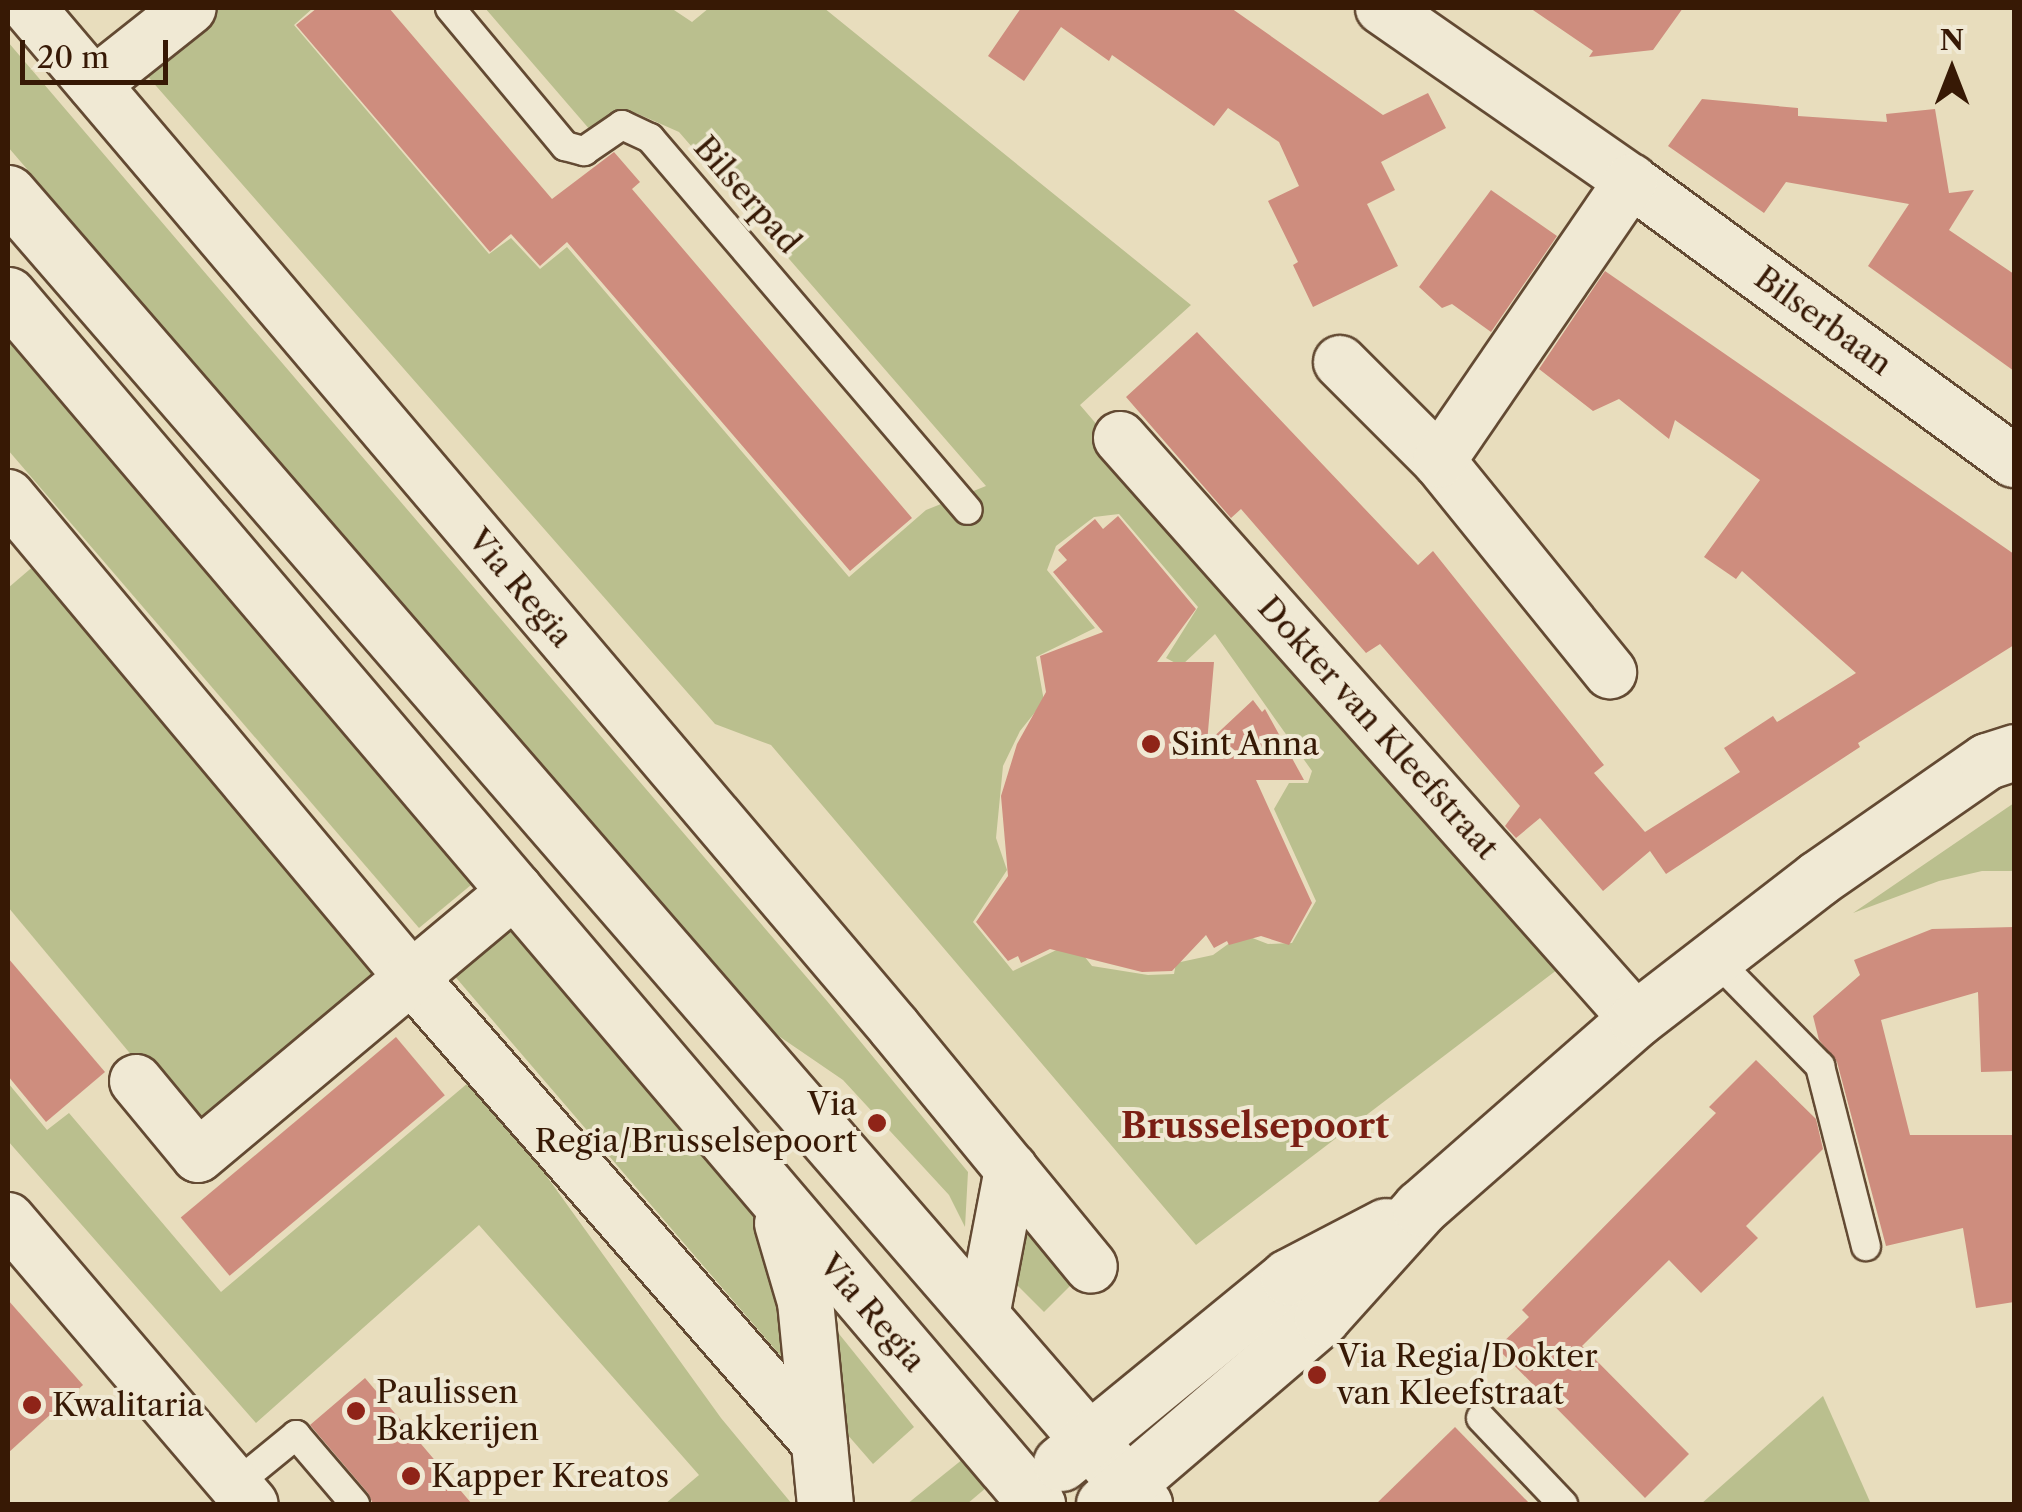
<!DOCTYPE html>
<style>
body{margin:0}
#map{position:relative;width:2022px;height:1512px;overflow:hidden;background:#e8ddbd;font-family:"Libre Caslon Text",serif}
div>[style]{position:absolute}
.green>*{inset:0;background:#babf8e}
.building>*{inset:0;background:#ce8d7e;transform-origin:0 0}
.roads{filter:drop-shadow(2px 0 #634a33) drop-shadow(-2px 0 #634a33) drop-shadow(0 2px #634a33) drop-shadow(0 -2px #634a33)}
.lane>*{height:28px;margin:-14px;padding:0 14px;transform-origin:14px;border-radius:14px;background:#f0e9d4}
.street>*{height:52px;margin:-26px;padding:0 26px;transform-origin:26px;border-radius:26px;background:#f0e9d4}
.secondary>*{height:55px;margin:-27.5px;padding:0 27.5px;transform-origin:27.5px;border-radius:27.5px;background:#f0e9d4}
.dots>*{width:28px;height:28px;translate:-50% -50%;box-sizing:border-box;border:5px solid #f0e9d4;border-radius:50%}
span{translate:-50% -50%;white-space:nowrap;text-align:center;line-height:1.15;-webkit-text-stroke:8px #f0e9d4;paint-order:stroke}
.street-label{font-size:32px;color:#371905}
.poi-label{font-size:32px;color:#371905}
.left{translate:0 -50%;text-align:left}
.right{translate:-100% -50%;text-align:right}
.neighbourhood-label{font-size:35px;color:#7a1f14;font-weight:700}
.frame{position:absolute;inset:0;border:10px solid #371905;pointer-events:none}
.north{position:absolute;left:1902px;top:20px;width:100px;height:100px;-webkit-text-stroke:8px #f0e9d4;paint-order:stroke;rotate:0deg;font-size:28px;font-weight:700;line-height:40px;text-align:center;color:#371905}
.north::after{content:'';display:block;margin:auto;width:35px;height:45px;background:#371905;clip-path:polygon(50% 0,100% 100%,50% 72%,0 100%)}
.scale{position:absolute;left:20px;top:40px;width:148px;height:45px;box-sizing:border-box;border:5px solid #371905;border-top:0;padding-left:12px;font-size:30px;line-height:35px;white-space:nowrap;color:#371905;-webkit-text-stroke:8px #f0e9d4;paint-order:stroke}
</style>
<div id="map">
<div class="green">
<div style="clip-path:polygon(evenodd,219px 8px,313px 8px,294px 25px,489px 254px,511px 238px,540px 269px,567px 247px,849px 577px,926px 510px,986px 486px,679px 132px,636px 113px,597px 138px,485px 8px,671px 8px,692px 22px,709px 8px,824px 8px,1191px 305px,1080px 405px,1562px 966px,1196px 1245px,771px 745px,715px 724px,143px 71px,219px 8px,1119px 514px,1198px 607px,1166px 658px,1181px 666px,1215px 634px,1312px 771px,1308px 783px,1289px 783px,1274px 809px,1316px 901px,1292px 943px,1268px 944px,1242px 934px,1213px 955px,1176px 963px,1174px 974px,1148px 975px,1092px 966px,1073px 942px,1013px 971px,973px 922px,1007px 870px,996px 838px,1003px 766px,1020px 731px,1044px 701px,1036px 657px,1095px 628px,1047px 570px,1056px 546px,1094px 517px,1119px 514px)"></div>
<div style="clip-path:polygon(8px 42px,827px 1001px,968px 1172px,965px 1227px,949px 1195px,843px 1080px,767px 1028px,8px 147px)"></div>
<div style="clip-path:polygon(8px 341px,471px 885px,419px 928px,8px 450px)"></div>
<div style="clip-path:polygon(43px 558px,384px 970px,193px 1129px,8px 907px,8px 588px)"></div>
<div style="clip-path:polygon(2014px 803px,2014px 871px,1982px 871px,1939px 881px,1853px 913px)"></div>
<div style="clip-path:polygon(515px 923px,755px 1210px,771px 1244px,791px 1368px,452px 973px)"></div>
<div style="clip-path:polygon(475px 1077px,721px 1418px,792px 1504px,665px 1504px,699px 1475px,479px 1225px,256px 1423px,8px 1141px,8px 1083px,47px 1130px,69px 1113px,221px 1292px)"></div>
<div style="clip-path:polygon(1018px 1219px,1076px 1280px,1044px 1312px,1011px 1279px)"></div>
<div style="clip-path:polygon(823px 1314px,914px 1427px,873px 1464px,833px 1418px)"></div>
<div style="clip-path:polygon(1823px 1396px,1871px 1504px,1701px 1504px)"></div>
<div style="clip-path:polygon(963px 1459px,987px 1487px,967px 1504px,907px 1504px)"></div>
</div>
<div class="building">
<div style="clip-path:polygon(317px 8px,389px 8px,552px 199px,614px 152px,640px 182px,632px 189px,912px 518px,850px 571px,567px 242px,540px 266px,511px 234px,490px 252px,296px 25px)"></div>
<div style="clip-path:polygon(1021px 8px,1231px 8px,1383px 115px,1428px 93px,1446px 128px,1381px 162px,1395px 190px,1367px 204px,1398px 266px,1313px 307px,1293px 265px,1298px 262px,1268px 201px,1299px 186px,1279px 142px,1228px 108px,1214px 126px,1112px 55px,1109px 61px,1061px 27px,1024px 81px,988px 56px)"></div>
<div style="clip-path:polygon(1530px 8px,1683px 8px,1653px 50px,1589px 57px,1593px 51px)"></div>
<div style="clip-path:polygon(1702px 99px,1798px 108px,1798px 116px,1887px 122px,1886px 114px,1935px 109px,1949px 193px,1974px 190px,1949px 230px,2014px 274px,2014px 371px,1868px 266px,1909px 204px,1786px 182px,1764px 213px,1668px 146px)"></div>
<div style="clip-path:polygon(1491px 190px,1557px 236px,1491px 332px,1452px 304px,1442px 308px,1419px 287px)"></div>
<div style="clip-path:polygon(1605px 271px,2014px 554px,2014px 645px,1858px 743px,1860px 747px,1666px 874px,1650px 851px,1603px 891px,1540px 818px,1516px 838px,1505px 826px,1520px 806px,1380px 644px,1366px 653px,1241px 509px,1231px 518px,1126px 397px,1197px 332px,1418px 565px,1433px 551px,1604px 765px,1594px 773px,1645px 832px,1740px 772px,1724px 748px,1773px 716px,1777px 722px,1856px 673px,1742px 571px,1736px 579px,1704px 557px,1760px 480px,1675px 420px,1669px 439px,1619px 399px,1593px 411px,1539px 369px)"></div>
<div style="clip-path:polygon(1118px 516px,1196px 609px,1157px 662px,1214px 662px,1207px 743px,1253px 700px,1262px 712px,1265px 709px,1304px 780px,1256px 780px,1312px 903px,1289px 945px,1261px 936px,1229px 945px,1227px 941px,1214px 948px,1206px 935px,1172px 971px,1142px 972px,1050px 949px,1021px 963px,1018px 956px,1008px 961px,976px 922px,1008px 876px,1001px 796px,1017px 744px,1046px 692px,1040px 656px,1103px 632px,1053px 572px,1067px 560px,1058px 550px,1095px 519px,1103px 529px)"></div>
<div style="clip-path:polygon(2014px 927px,2014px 1071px,1981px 1072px,1978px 992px,1881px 1020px,1910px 1135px,2014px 1135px,2014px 1302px,1976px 1308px,1963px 1228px,1886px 1246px,1837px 1062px,1819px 1040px,1813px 1016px,1860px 975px,1854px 960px,1932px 929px)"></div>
<div style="clip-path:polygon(8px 958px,105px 1072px,46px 1122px,8px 1076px)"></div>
<div style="left:396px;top:1037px;width:76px;height:281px;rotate:50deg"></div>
<div style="clip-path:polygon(1756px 1060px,1816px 1119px,1823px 1149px,1746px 1226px,1758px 1238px,1701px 1293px,1669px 1260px,1582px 1346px,1689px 1454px,1645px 1498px,1497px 1348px,1529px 1317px,1522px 1310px,1716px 1113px,1709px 1107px)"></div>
<div style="clip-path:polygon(8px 1300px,83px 1385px,8px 1453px)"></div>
<div style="clip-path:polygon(365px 1378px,472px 1504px,373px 1504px,368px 1493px,310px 1425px)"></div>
<div style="clip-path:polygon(1455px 1427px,1530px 1504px,1376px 1504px)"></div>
</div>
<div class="roads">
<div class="lane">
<div style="left:450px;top:8px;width:180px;rotate:50.2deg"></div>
<div style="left:565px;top:146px;width:20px;rotate:15deg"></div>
<div style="left:584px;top:151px;width:46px;rotate:-34.4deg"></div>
<div style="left:622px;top:125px;width:31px;rotate:25deg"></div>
<div style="left:650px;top:138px;width:489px;rotate:49.5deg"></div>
<div style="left:1713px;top:957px;width:153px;rotate:45.5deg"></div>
<div style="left:1820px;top:1066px;width:186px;rotate:75.7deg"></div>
<div style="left:1481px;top:1418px;width:119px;rotate:46.4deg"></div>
<div style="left:235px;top:1485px;width:79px;rotate:-39.3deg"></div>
<div style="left:296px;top:1435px;width:91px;rotate:49.5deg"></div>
</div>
<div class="street">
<div style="left:29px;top:8px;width:1337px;rotate:49.67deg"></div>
<div style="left:894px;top:1027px;width:310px;rotate:50.6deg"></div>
<div style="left:1382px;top:8px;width:303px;rotate:34.8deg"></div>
<div style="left:1631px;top:181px;width:474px;rotate:36.2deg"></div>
<div style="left:94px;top:84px;width:122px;rotate:-38.4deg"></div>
<div style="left:1340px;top:362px;width:140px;rotate:45deg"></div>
<div style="left:1439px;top:461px;width:272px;rotate:51deg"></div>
<div style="left:1120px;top:438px;width:777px;rotate:48.39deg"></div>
<div style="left:1439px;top:461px;width:340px;rotate:-55.6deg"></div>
<div style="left:8px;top:496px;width:628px;rotate:50.04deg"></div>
<div style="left:411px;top:977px;width:623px;rotate:48.84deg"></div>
<div style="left:136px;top:1081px;width:97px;rotate:50.4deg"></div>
<div style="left:198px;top:1156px;width:415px;rotate:-39.9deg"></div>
<div style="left:8px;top:1219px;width:375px;rotate:49.5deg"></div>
<div style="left:983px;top:1316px;width:150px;rotate:-79.2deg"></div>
</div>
<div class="secondary">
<div style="left:8px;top:193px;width:1735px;rotate:49.09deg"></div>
<div style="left:8px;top:295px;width:1588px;rotate:49.6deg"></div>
<div style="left:782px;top:1223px;width:81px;rotate:73.6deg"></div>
<div style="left:805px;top:1301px;width:204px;rotate:84.4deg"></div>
<div style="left:1061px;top:1463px;width:293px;rotate:-39.3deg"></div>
<div style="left:1288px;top:1277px;width:110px;rotate:-27.5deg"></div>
<div style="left:1104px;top:1504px;width:287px;rotate:-40.6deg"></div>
<div style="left:1322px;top:1317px;width:147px;rotate:-48deg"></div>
<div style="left:1420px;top:1208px;width:287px;rotate:-41.2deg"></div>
<div style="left:1636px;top:1019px;width:229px;rotate:-37.7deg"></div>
<div style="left:1817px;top:879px;width:207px;rotate:-34.8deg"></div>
<div style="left:1987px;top:761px;width:28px;rotate:-18deg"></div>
</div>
</div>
<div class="dots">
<div style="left:1151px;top:744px;background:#8f2418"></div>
<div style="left:877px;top:1123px;background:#8f2418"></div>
<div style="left:1317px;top:1375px;background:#8f2418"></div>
<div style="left:32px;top:1405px;background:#8f2418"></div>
<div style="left:356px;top:1411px;background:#8f2418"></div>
<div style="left:411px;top:1476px;background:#8f2418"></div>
</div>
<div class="street-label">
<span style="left:747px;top:195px;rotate:49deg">Bilserpad</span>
<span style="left:1823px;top:321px;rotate:36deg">Bilserbaan</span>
<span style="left:520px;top:588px;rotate:50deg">Via Regia</span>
<span style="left:1378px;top:728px;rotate:48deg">Dokter van Kleefstraat</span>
<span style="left:872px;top:1313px;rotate:49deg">Via Regia</span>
</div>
<div class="poi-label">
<span class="left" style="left:1171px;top:744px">Sint Anna</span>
<span class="right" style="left:857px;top:1123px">Via<br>Regia/Brusselsepoort</span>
<span class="left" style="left:1337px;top:1375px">Via Regia/Dokter<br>van Kleefstraat</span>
<span class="left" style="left:376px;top:1411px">Paulissen<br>Bakkerijen</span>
<span class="left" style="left:52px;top:1405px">Kwalitaria</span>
<span class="left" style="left:431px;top:1476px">Kapper Kreatos</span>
</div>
<div class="neighbourhood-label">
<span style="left:1255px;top:1126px">Brusselsepoort</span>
</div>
<div class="frame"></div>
<div class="north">N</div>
<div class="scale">20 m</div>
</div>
